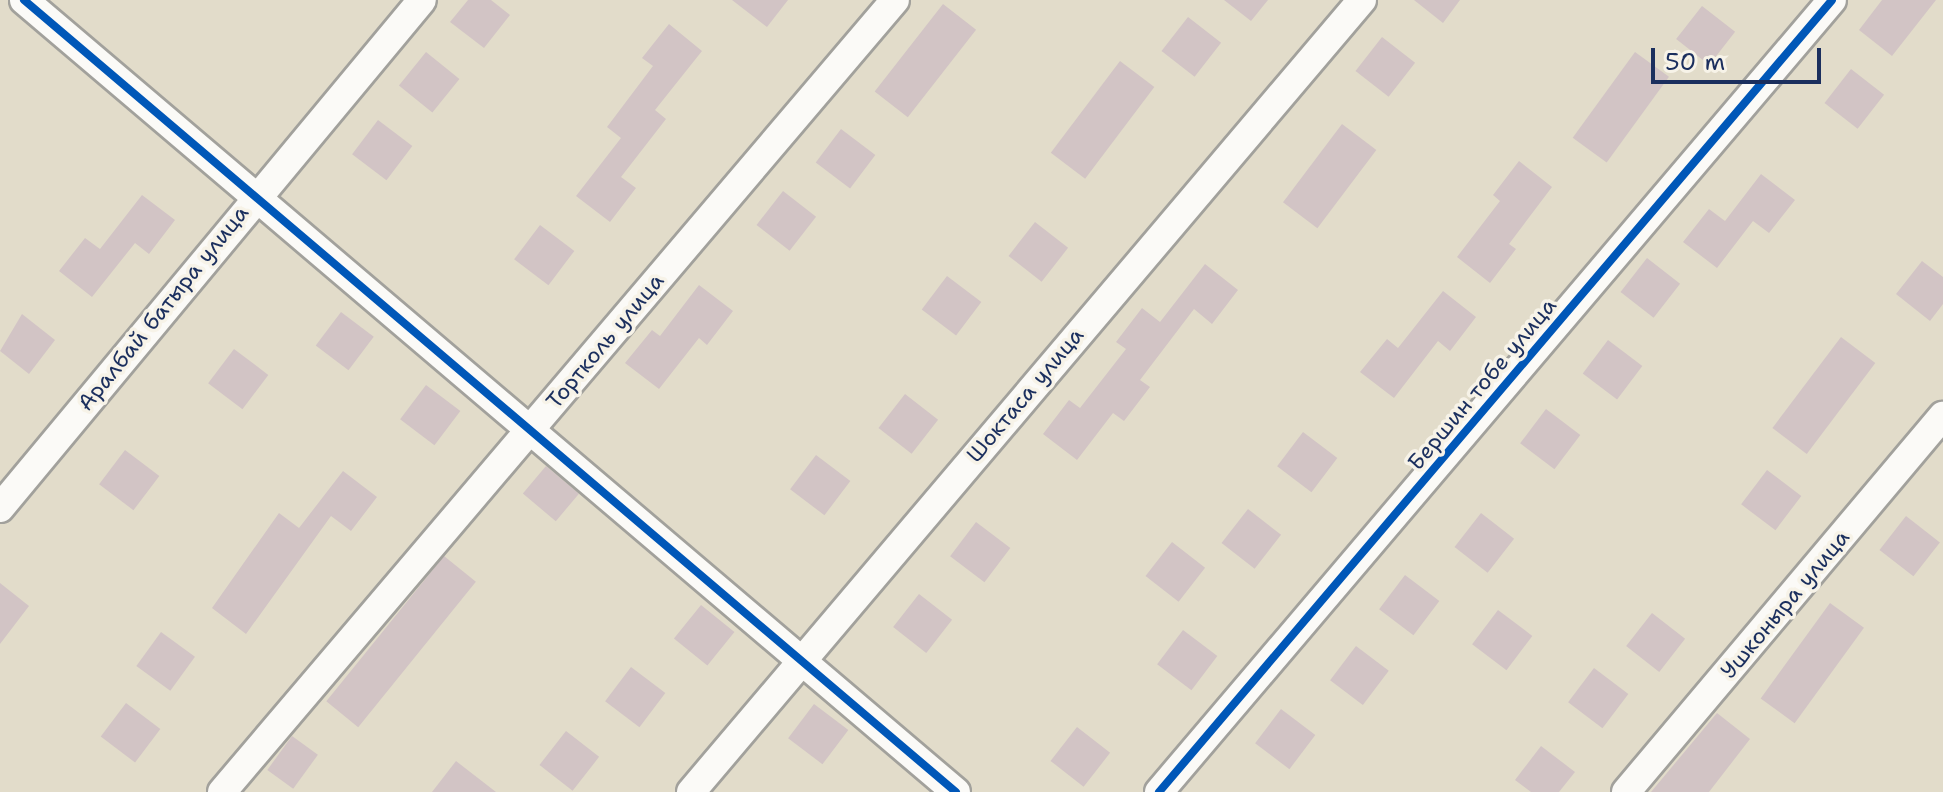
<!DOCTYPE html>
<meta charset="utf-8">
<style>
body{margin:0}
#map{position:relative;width:1943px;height:792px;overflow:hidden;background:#e2dcca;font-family:"Shantell Sans",sans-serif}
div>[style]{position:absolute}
.building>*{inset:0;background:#d2c4c5;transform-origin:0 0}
.roads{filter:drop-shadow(2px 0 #a2a19c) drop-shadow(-2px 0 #a2a19c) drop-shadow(0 2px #a2a19c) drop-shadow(0 -2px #a2a19c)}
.street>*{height:28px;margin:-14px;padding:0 14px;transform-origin:14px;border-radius:14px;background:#fbfaf7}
.cycleway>*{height:8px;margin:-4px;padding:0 4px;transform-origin:4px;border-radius:4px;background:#0057b8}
span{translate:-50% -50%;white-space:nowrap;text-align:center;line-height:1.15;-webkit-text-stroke:7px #f7f3e8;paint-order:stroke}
.street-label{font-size:22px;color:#1b2f5e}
.scale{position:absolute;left:1651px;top:48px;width:170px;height:36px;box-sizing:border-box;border:4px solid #1b2f5e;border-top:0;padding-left:10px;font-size:24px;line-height:28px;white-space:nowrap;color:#1b2f5e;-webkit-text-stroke:6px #f7f3e8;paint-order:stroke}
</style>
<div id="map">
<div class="building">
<div style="clip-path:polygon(468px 0,491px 0,510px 15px,484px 48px,450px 22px)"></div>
<div style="clip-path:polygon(732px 0,788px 0,767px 27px)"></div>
<div style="clip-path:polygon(1224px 0,1268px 0,1251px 21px)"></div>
<div style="clip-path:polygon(1414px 0,1460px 0,1443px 23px)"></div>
<div style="clip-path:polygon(1882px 0,1936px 0,1892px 56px,1859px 30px)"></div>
<div style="left:943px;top:4px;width:42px;height:111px;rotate:38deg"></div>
<div style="left:1702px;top:6px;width:42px;height:42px;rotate:38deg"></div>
<div style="left:1188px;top:17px;width:42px;height:43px;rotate:38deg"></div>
<div style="clip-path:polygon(669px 24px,702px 51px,655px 110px,666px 119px,621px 177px,636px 188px,610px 222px,576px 196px,621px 138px,607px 127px,653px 66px,642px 58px)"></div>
<div style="left:1382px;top:37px;width:42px;height:43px;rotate:38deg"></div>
<div style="left:426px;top:52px;width:43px;height:43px;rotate:39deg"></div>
<div style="left:1635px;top:52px;width:42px;height:106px;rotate:36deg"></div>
<div style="left:1120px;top:61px;width:43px;height:115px;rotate:37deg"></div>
<div style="left:1851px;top:69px;width:42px;height:43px;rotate:38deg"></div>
<div style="left:378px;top:120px;width:43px;height:43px;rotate:37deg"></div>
<div style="left:1342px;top:124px;width:43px;height:98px;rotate:37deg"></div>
<div style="left:841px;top:129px;width:43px;height:42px;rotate:37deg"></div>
<div style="clip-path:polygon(1519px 161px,1552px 187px,1509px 244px,1516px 249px,1490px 283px,1457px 257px,1500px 201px,1493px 195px)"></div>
<div style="clip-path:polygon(1761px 174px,1795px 200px,1769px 233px,1753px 221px,1717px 268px,1683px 242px,1709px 209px,1725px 221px)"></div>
<div style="left:783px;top:191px;width:42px;height:43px;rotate:38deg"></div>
<div style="clip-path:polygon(142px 195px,175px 220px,149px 254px,135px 243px,92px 297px,59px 271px,85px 238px,100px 249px)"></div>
<div style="left:1035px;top:222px;width:42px;height:43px;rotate:38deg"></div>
<div style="left:540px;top:225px;width:43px;height:43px;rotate:37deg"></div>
<div style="left:1647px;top:258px;width:42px;height:43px;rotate:38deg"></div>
<div style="clip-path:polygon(1922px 261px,1943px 277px,1943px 304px,1930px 321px,1896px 294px)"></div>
<div style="clip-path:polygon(1205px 264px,1238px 290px,1212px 324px,1194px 309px,1140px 380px,1150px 387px,1124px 421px,1113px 413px,1077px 460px,1043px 434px,1069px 400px,1080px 408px,1126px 349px,1116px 342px,1142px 308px,1160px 322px)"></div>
<div style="left:947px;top:276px;width:43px;height:42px;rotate:37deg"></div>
<div style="clip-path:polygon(699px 285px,733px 311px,707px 345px,699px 338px,659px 389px,625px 363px,652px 330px,660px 336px)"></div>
<div style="clip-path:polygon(1443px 291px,1476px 317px,1450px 351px,1438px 341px,1394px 398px,1360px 372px,1387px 339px,1398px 348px)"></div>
<div style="left:341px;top:312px;width:41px;height:42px;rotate:37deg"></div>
<div style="clip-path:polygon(22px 314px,55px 340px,29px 374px,0 351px)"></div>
<div style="left:1841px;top:337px;width:43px;height:114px;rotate:37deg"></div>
<div style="left:1608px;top:340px;width:43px;height:42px;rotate:37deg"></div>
<div style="left:234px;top:349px;width:43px;height:43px;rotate:37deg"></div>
<div style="left:426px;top:385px;width:43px;height:43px;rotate:37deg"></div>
<div style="left:905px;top:394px;width:42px;height:43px;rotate:38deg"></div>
<div style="left:1546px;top:409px;width:43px;height:43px;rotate:37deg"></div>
<div style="left:1303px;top:432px;width:43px;height:43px;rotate:37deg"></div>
<div style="left:125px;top:450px;width:43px;height:43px;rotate:37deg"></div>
<div style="left:816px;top:455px;width:43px;height:43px;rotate:37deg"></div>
<div style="left:546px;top:466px;width:43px;height:36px;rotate:40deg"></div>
<div style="left:1767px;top:470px;width:43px;height:43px;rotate:37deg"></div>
<div style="clip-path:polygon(343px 471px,377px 497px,351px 531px,331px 516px,246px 634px,212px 608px,279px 513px,299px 528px)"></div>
<div style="left:1248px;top:509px;width:42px;height:43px;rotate:38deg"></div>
<div style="left:1481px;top:513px;width:42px;height:43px;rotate:38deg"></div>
<div style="left:1906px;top:516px;width:43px;height:43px;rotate:38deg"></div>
<div style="left:976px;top:522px;width:43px;height:43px;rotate:37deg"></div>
<div style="left:1172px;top:542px;width:42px;height:43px;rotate:38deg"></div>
<div style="left:444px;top:556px;width:41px;height:187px;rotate:39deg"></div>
<div style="left:1405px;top:575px;width:43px;height:43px;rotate:37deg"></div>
<div style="clip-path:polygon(0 583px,29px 606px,0 644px)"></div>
<div style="left:919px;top:594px;width:42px;height:42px;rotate:38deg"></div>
<div style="left:1830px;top:603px;width:42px;height:118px;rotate:36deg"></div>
<div style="left:701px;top:605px;width:43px;height:43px;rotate:39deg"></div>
<div style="left:1498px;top:610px;width:43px;height:43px;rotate:37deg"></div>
<div style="left:1652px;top:613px;width:42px;height:42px;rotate:38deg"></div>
<div style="left:1183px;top:630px;width:43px;height:43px;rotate:37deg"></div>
<div style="left:161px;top:632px;width:42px;height:42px;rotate:36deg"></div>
<div style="left:1356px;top:646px;width:41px;height:43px;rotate:37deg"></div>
<div style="left:631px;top:667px;width:43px;height:43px;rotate:37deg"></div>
<div style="left:1594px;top:668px;width:43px;height:43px;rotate:37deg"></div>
<div style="left:126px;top:703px;width:43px;height:42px;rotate:37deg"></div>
<div style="left:814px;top:704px;width:43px;height:43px;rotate:37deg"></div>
<div style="left:1281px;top:709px;width:43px;height:43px;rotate:37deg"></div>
<div style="clip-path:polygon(1717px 713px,1750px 739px,1709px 792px,1651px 792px)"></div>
<div style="left:1077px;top:727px;width:42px;height:43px;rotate:38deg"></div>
<div style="left:566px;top:731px;width:42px;height:43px;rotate:38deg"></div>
<div style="left:292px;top:736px;width:32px;height:42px;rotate:36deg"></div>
<div style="clip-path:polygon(1541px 746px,1575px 772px,1559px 792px,1531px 792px,1515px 780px)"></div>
<div style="clip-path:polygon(456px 761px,496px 792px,432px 792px)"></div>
</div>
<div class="roads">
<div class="street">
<div style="left:24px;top:0;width:1223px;rotate:40.36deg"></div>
<div style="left:0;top:508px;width:660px;rotate:-50.28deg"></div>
<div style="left:222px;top:792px;width:1039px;rotate:-49.64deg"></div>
<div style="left:691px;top:792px;width:1038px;rotate:-49.73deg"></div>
<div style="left:1159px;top:792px;width:1039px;rotate:-49.64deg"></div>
<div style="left:1626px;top:792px;width:492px;rotate:-49.9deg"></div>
</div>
</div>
<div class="cycleway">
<div style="left:24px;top:0;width:1223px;rotate:40.36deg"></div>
<div style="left:1159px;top:792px;width:1039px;rotate:-49.64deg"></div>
</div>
<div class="street-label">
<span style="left:163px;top:308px;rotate:-51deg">Аралбай батыра улица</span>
<span style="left:605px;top:341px;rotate:-50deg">Тортколь улица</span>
<span style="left:1482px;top:384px;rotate:-50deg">Бершин тобе улица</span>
<span style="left:1025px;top:395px;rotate:-50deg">Шоктаса улица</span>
<span style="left:1785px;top:604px;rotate:-50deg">Ушконыра улица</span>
</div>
<div class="scale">50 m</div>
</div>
